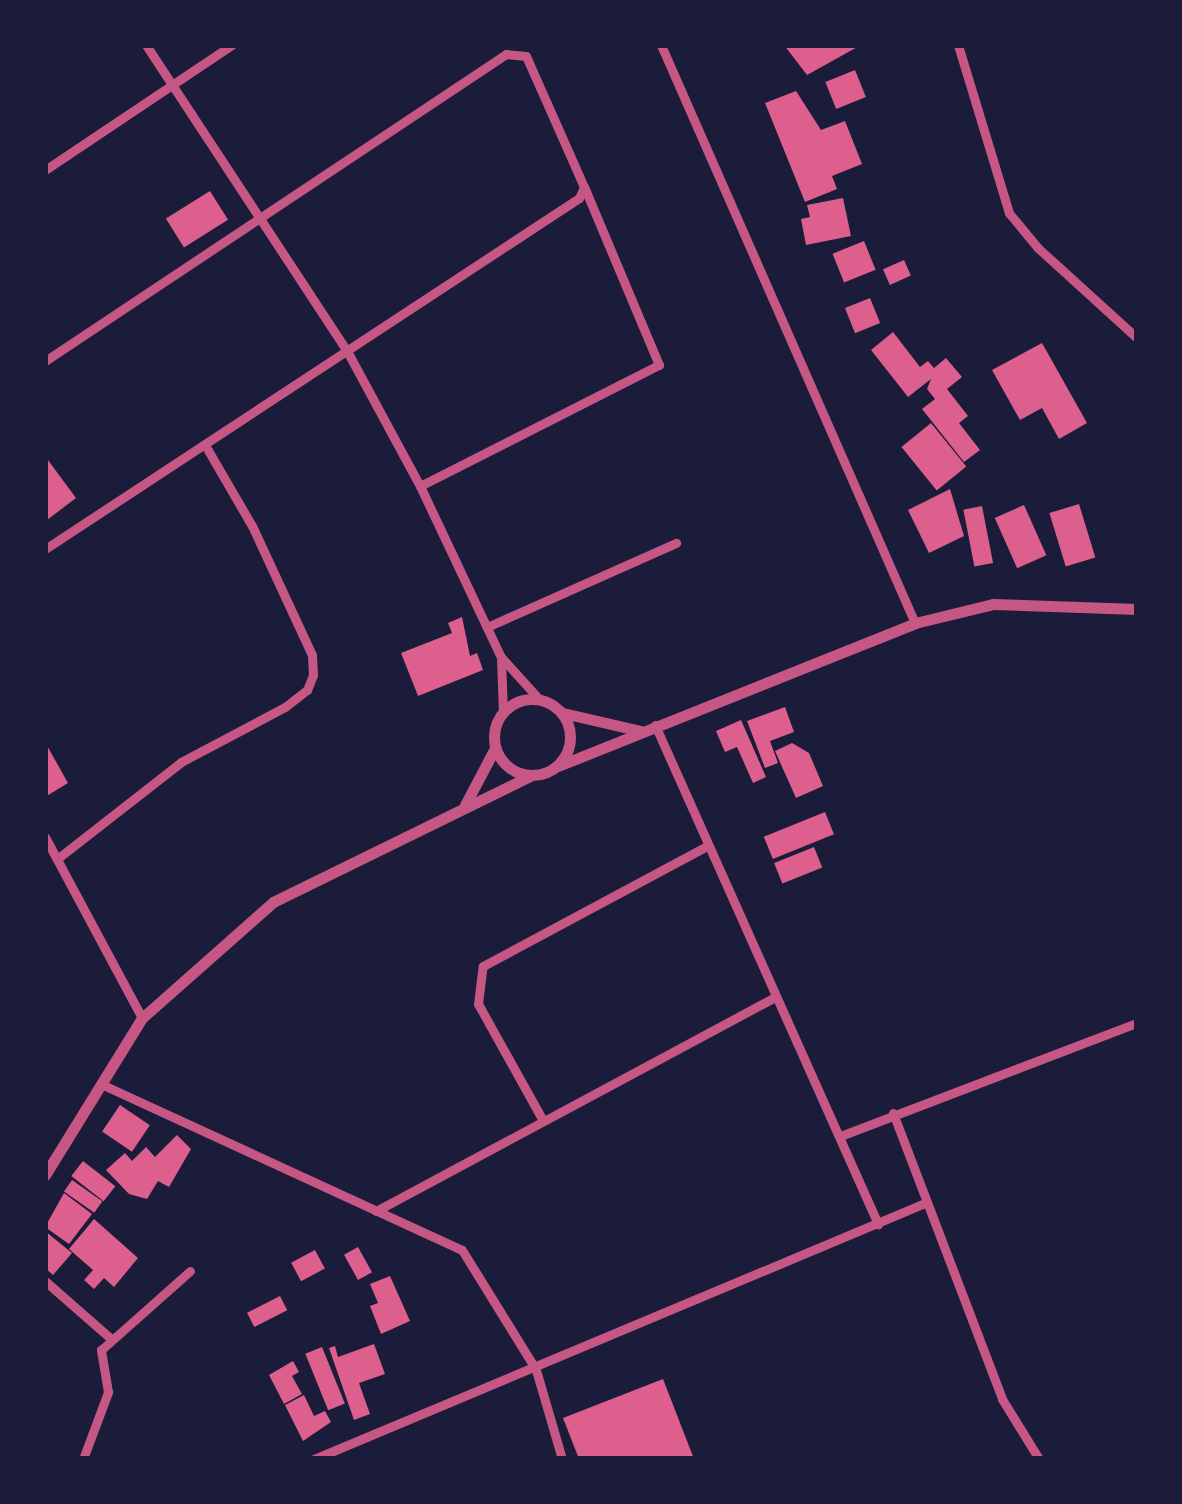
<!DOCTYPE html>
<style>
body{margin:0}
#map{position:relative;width:1182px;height:1504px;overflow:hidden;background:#1b1b3a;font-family:"Asap Condensed",sans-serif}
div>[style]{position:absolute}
.building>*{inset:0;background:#dd5f8e;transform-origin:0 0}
.minor>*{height:9px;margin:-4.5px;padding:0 4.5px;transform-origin:4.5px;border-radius:4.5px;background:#c65784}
.tertiary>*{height:11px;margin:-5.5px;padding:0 5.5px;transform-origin:5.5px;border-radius:5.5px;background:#c65784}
.tertiary>.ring{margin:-5.5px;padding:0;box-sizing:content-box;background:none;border:11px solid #c65784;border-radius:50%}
span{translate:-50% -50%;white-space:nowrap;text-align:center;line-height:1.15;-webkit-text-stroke:10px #1b1b3a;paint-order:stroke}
.frame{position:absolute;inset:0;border:48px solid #1b1b3a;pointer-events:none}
</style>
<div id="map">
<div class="building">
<div style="clip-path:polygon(784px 45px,861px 45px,807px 75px)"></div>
<div style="left:855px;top:70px;width:29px;height:32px;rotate:68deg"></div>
<div style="clip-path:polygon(796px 91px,821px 130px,845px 121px,862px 164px,832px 176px,837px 189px,805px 202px,765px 103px)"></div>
<div style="left:210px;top:191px;width:34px;height:52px;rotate:58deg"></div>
<div style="clip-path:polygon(843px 198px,851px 236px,806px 245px,801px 219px,810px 217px,807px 205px)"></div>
<div style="left:864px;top:241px;width:31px;height:34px;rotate:68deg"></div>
<div style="left:904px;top:260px;width:17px;height:23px;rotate:66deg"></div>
<div style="left:870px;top:298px;width:27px;height:27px;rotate:68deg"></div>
<div style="clip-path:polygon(893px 332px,920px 367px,928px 361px,934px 368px,946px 358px,962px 377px,947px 389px,968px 416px,959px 423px,980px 450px,964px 462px,922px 409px,935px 399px,927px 389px,931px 379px,908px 397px,871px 350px)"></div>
<div style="clip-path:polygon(1042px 343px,1087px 423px,1059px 439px,1042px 408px,1020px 420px,992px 370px)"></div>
<div style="left:931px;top:423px;width:56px;height:38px;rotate:51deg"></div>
<div style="clip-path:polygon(45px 456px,76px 498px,47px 520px,45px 517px)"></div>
<div style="clip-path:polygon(950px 489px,964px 536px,929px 553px,908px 510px)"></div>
<div style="left:1079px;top:504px;width:56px;height:31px;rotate:73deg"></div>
<div style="left:1024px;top:505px;width:55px;height:32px;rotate:66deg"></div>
<div style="left:982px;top:506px;width:58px;height:19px;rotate:79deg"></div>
<div style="clip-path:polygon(462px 617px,470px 656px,477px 653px,483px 670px,418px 696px,401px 653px,452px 633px,448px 623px)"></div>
<div style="clip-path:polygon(785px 707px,794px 732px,770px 741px,778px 763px,765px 768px,747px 721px)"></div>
<div style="clip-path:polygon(741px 720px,766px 777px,753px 783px,737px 747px,725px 752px,716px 731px)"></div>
<div style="clip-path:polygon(45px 742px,68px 783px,45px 797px)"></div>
<div style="clip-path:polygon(792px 743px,809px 753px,823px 786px,796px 798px,775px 751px)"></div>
<div style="left:825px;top:812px;width:24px;height:66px;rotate:68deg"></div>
<div style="left:814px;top:847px;width:22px;height:43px;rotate:68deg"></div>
<div style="left:120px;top:1105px;width:36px;height:32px;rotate:34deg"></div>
<div style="clip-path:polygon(177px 1135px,191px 1149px,169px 1187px,158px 1181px,147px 1199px,129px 1194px,106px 1170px,125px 1153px,132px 1161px,146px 1147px,155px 1157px)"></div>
<div style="left:83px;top:1161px;width:41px;height:19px;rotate:38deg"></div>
<div style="left:72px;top:1180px;width:37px;height:14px;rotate:35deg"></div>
<div style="clip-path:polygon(64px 1193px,92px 1214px,69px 1244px,45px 1227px)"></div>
<div style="clip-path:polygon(94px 1219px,138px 1258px,114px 1287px,104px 1278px,94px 1289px,84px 1280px,93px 1270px,69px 1249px)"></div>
<div style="clip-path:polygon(45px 1231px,72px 1253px,53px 1275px,45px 1268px)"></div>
<div style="left:358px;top:1247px;width:29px;height:16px;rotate:61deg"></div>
<div style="left:315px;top:1250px;width:21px;height:27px;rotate:62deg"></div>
<div style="clip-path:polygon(390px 1276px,410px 1321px,381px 1334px,370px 1306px,378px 1303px,370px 1284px)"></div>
<div style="left:280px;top:1296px;width:16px;height:37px;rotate:63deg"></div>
<div style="clip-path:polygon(374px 1344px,385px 1374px,359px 1383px,370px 1414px,354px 1420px,329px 1348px,335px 1346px,338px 1357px)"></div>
<div style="left:322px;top:1347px;width:61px;height:18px;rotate:68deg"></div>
<div style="clip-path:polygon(293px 1361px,299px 1372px,292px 1376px,302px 1394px,284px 1404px,269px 1375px)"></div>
<div style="clip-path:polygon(663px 1379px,694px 1459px,579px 1459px,563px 1418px)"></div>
<div style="clip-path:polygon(304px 1395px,314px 1416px,325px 1411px,331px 1422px,303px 1441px,285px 1405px)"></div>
</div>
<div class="minor">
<div style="left:146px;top:45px;width:366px;rotate:56.7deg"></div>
<div style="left:347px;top:351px;width:153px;rotate:61.6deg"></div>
<div style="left:420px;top:486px;width:189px;rotate:64.7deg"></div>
<div style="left:501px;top:657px;width:57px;rotate:47.9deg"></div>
<div style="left:661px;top:45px;width:631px;rotate:66.28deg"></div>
<div style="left:958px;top:45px;width:176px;rotate:73.1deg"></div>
<div style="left:1009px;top:213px;width:45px;rotate:50.4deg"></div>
<div style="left:1038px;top:248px;width:134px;rotate:42.3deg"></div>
<div style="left:45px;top:170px;width:225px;rotate:-33.8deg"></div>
<div style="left:45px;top:361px;width:554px;rotate:-33.66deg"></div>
<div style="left:506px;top:54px;width:20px;rotate:6deg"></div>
<div style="left:526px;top:56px;width:143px;rotate:66.1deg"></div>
<div style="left:584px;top:187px;width:12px;rotate:114deg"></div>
<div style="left:579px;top:198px;width:639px;rotate:146.68deg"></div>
<div style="left:420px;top:486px;width:268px;rotate:-26.9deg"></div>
<div style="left:659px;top:365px;width:193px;rotate:-112.8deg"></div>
<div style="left:487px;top:627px;width:207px;rotate:-24deg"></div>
<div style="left:501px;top:657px;width:56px;rotate:88deg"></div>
<div style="left:655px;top:725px;width:547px;rotate:65.92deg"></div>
<div style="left:45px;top:837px;width:205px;rotate:61.8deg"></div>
<div style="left:57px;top:859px;width:157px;rotate:-38deg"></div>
<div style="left:181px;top:762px;width:118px;rotate:-27.9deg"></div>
<div style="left:285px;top:707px;width:28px;rotate:-38deg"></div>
<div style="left:307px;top:690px;width:16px;rotate:-68deg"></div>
<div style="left:313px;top:675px;width:20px;rotate:-93deg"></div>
<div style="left:312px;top:655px;width:142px;rotate:-114.9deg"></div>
<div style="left:252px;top:526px;width:94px;rotate:-120.1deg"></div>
<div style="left:101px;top:1084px;width:397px;rotate:24.7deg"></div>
<div style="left:462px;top:1250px;width:141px;rotate:58.3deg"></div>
<div style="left:536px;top:1370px;width:93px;rotate:73.7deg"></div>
<div style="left:893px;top:1113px;width:306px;rotate:69.1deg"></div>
<div style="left:1002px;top:1399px;width:70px;rotate:58.3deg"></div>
<div style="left:541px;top:1117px;width:129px;rotate:-119.1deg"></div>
<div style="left:478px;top:1004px;width:38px;rotate:-83deg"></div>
<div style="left:483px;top:966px;width:252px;rotate:-28.2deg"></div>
<div style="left:843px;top:1135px;width:315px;rotate:-20.9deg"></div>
<div style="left:376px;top:1211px;width:453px;rotate:-28.2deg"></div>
<div style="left:45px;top:1281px;width:86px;rotate:41.2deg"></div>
<div style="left:83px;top:1459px;width:72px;rotate:-69.5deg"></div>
<div style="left:108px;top:1392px;width:43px;rotate:-99.5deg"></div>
<div style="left:101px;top:1350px;width:119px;rotate:-41.6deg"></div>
<div style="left:314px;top:1459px;width:662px;rotate:-22.73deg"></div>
</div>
<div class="tertiary">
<div class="ring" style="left:494px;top:699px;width:65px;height:65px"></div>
<div style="left:563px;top:713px;width:80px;rotate:13deg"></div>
<div style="left:558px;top:766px;width:385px;rotate:-21.8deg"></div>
<div style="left:915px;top:623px;width:80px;rotate:-13.7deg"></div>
<div style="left:993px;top:604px;width:144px;rotate:2deg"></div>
<div style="left:465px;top:805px;width:64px;rotate:-62.2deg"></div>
<div style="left:45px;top:1175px;width:185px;rotate:-58.3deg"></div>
<div style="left:142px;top:1018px;width:175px;rotate:-41.5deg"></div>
<div style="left:273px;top:902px;width:286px;rotate:-26.1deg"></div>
</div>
<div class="frame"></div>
</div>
